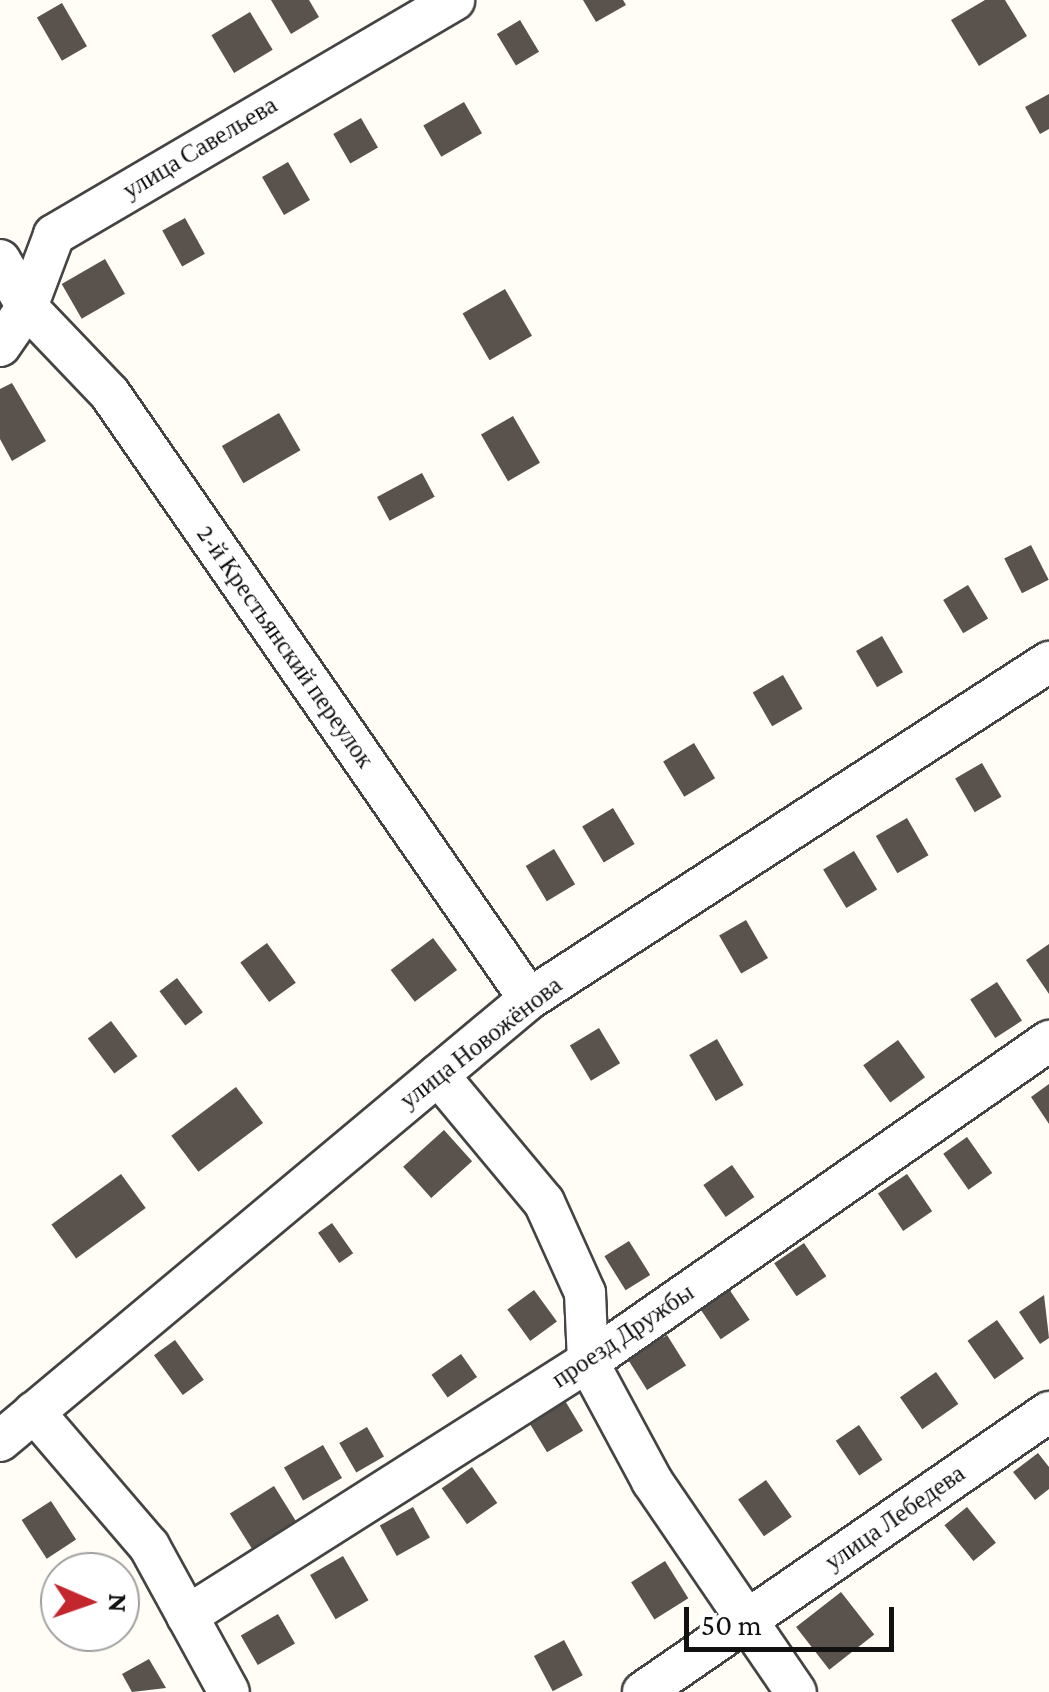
<!DOCTYPE html>
<meta charset="utf-8">
<style>
body{margin:0}
#map{position:relative;width:1049px;height:1692px;overflow:hidden;background:#fffdf5;font-family:"Crimson Pro",serif}
div>[style]{position:absolute}
.building>*{inset:0;background:#5a524d;transform-origin:0 0}
.roads{filter:drop-shadow(2px 0 #444) drop-shadow(-2px 0 #444) drop-shadow(0 2px #444) drop-shadow(0 -2px #444)}
.minor>*{height:40px;margin:-20px;padding:0 20px;transform-origin:20px;border-radius:20px;background:#fff}
span{translate:-50% -50%;white-space:nowrap;text-align:center;line-height:1.15;-webkit-text-stroke:10px #fff;paint-order:stroke}
.street-label{font-size:25px;color:#111}
.north{position:absolute;left:40px;top:1552px;width:100px;height:100px;box-sizing:border-box;background:#fff;border:2px solid #a0a0a0;border-radius:50%;rotate:92deg;font-size:28px;font-weight:700;line-height:40px;text-align:center;color:#111}
.north::after{content:'';display:block;margin:auto;width:35px;height:45px;background:#c4262e;clip-path:polygon(50% 0,100% 100%,50% 72%,0 100%)}
.scale{position:absolute;left:684px;top:1607px;width:210px;height:45px;box-sizing:border-box;border:5px solid #111;border-top:0;padding-left:12px;font-size:30px;line-height:35px;white-space:nowrap;color:#111;-webkit-text-stroke:8px #fff;paint-order:stroke}
</style>
<div id="map">
<div class="building">
<div style="clip-path:polygon(271px 0,309px 0,319px 17px,291px 34px)"></div>
<div style="clip-path:polygon(583px 0,623px 0,626px 5px,596px 22px)"></div>
<div style="clip-path:polygon(985px 0,1005px 0,1027px 36px,979px 66px,951px 20px)"></div>
<div style="left:62px;top:3px;width:50px;height:29px;rotate:60deg"></div>
<div style="left:250px;top:12px;width:44px;height:45px;rotate:59deg"></div>
<div style="left:520px;top:20px;width:37px;height:27px;rotate:59deg"></div>
<div style="clip-path:polygon(1049px 94px,1049px 129px,1040px 134px,1025px 107px)"></div>
<div style="left:464px;top:102px;width:36px;height:47px;rotate:60deg"></div>
<div style="left:361px;top:118px;width:34px;height:32px;rotate:60deg"></div>
<div style="left:288px;top:162px;width:44px;height:30px;rotate:60deg"></div>
<div style="left:185px;top:218px;width:41px;height:26px;rotate:61deg"></div>
<div style="left:105px;top:259px;width:40px;height:50px;rotate:60deg"></div>
<div style="left:505px;top:289px;width:54px;height:49px;rotate:60deg"></div>
<div style="clip-path:polygon(12px 383px,46px 441px,12px 461px,0 439px,0 389px)"></div>
<div style="left:279px;top:413px;width:43px;height:66px;rotate:60deg"></div>
<div style="left:513px;top:416px;width:54px;height:37px;rotate:60deg"></div>
<div style="left:422px;top:473px;width:27px;height:51px;rotate:62deg"></div>
<div style="left:1031px;top:545px;width:39px;height:30px;rotate:63deg"></div>
<div style="left:968px;top:585px;width:39px;height:29px;rotate:59deg"></div>
<div style="left:882px;top:636px;width:42px;height:30px;rotate:60deg"></div>
<div style="left:783px;top:675px;width:39px;height:35px;rotate:60deg"></div>
<div style="left:694px;top:743px;width:41px;height:36px;rotate:59deg"></div>
<div style="left:982px;top:763px;width:39px;height:31px;rotate:60deg"></div>
<div style="left:613px;top:808px;width:42px;height:36px;rotate:59deg"></div>
<div style="left:907px;top:818px;width:43px;height:36px;rotate:60deg"></div>
<div style="left:554px;top:849px;width:41px;height:33px;rotate:59deg"></div>
<div style="left:854px;top:851px;width:45px;height:36px;rotate:59deg"></div>
<div style="left:746px;top:920px;width:44px;height:31px;rotate:60deg"></div>
<div style="left:433px;top:938px;width:40px;height:53px;rotate:53deg"></div>
<div style="left:267px;top:943px;width:49px;height:33px;rotate:54deg"></div>
<div style="clip-path:polygon(1049px 944px,1049px 994px,1026px 960px)"></div>
<div style="left:177px;top:978px;width:43px;height:22px;rotate:53deg"></div>
<div style="left:997px;top:982px;width:46px;height:32px;rotate:57deg"></div>
<div style="left:111px;top:1021px;width:44px;height:29px;rotate:53deg"></div>
<div style="left:599px;top:1028px;width:41px;height:34px;rotate:59deg"></div>
<div style="left:717px;top:1039px;width:53px;height:32px;rotate:60deg"></div>
<div style="left:898px;top:1040px;width:46px;height:43px;rotate:54deg"></div>
<div style="clip-path:polygon(1049px 1084px,1049px 1124px,1031px 1097px)"></div>
<div style="left:236px;top:1087px;width:45px;height:81px;rotate:53deg"></div>
<div style="left:444px;top:1130px;width:42px;height:55px;rotate:48deg"></div>
<div style="left:967px;top:1137px;width:44px;height:29px;rotate:55deg"></div>
<div style="left:732px;top:1165px;width:39px;height:35px;rotate:55deg"></div>
<div style="left:121px;top:1174px;width:42px;height:86px;rotate:54deg"></div>
<div style="left:907px;top:1174px;width:45px;height:35px;rotate:56deg"></div>
<div style="left:332px;top:1223px;width:37px;height:17px;rotate:55deg"></div>
<div style="left:629px;top:1241px;width:40px;height:29px;rotate:58deg"></div>
<div style="left:804px;top:1243px;width:40px;height:36px;rotate:56deg"></div>
<div style="left:729px;top:1289px;width:37px;height:35px;rotate:56deg"></div>
<div style="left:534px;top:1290px;width:39px;height:33px;rotate:54deg"></div>
<div style="clip-path:polygon(1044px 1295px,1049px 1338px,1040px 1344px,1019px 1312px)"></div>
<div style="left:997px;top:1320px;width:47px;height:36px;rotate:55deg"></div>
<div style="left:667px;top:1335px;width:36px;height:46px;rotate:58deg"></div>
<div style="left:175px;top:1340px;width:49px;height:26px;rotate:54deg"></div>
<div style="left:461px;top:1354px;width:28px;height:36px;rotate:55deg"></div>
<div style="left:936px;top:1372px;width:39px;height:44px;rotate:55deg"></div>
<div style="left:564px;top:1399px;width:37px;height:42px;rotate:59deg"></div>
<div style="left:859px;top:1425px;width:42px;height:28px;rotate:56deg"></div>
<div style="left:367px;top:1427px;width:34px;height:32px;rotate:60deg"></div>
<div style="left:323px;top:1445px;width:38px;height:45px;rotate:60deg"></div>
<div style="clip-path:polygon(1038px 1453px,1049px 1467px,1049px 1489px,1035px 1500px,1013px 1472px)"></div>
<div style="left:472px;top:1467px;width:44px;height:37px;rotate:55deg"></div>
<div style="left:766px;top:1480px;width:45px;height:34px;rotate:55deg"></div>
<div style="left:274px;top:1486px;width:44px;height:52px;rotate:58deg"></div>
<div style="left:51px;top:1501px;width:46px;height:35px;rotate:57deg"></div>
<div style="left:413px;top:1507px;width:35px;height:38px;rotate:61deg"></div>
<div style="left:967px;top:1507px;width:46px;height:29px;rotate:51deg"></div>
<div style="left:343px;top:1556px;width:51px;height:38px;rotate:60deg"></div>
<div style="left:665px;top:1561px;width:44px;height:40px;rotate:58deg"></div>
<div style="left:841px;top:1592px;width:54px;height:57px;rotate:52deg"></div>
<div style="left:278px;top:1614px;width:34px;height:43px;rotate:60deg"></div>
<div style="left:564px;top:1640px;width:40px;height:34px;rotate:62deg"></div>
<div style="clip-path:polygon(149px 1659px,166px 1688px,132px 1692px,122px 1674px)"></div>
</div>
<div class="roads">
<div class="minor">
<div style="left:0;top:260px;width:54px;rotate:60.1deg"></div>
<div style="left:27px;top:307px;width:120px;rotate:46.3deg"></div>
<div style="left:110px;top:394px;width:736px;rotate:55.29deg"></div>
<div style="left:0;top:346px;width:47px;rotate:-55.3deg"></div>
<div style="left:27px;top:307px;width:77px;rotate:-69.4deg"></div>
<div style="left:54px;top:235px;width:464px;rotate:-30.4deg"></div>
<div style="left:438px;top:1075px;width:165px;rotate:50.2deg"></div>
<div style="left:544px;top:1202px;width:100px;rotate:65.7deg"></div>
<div style="left:585px;top:1293px;width:69px;rotate:87.5deg"></div>
<div style="left:588px;top:1362px;width:135px;rotate:61.7deg"></div>
<div style="left:652px;top:1481px;width:255px;rotate:55.7deg"></div>
<div style="left:34px;top:1412px;width:177px;rotate:49.4deg"></div>
<div style="left:149px;top:1546px;width:166px;rotate:61.3deg"></div>
<div style="left:0;top:1441px;width:689px;rotate:-39.88deg"></div>
<div style="left:529px;top:999px;width:620px;rotate:-32.95deg"></div>
<div style="left:187px;top:1616px;width:475px;rotate:-32.4deg"></div>
<div style="left:588px;top:1362px;width:562px;rotate:-34.85deg"></div>
<div style="left:643px;top:1692px;width:493px;rotate:-34.6deg"></div>
</div>
</div>
<div class="street-label">
<span style="left:200px;top:148px;rotate:-31deg">улица Савельева</span>
<span style="left:285px;top:647px;rotate:55deg">2-й Крестьянский переулок</span>
<span style="left:481px;top:1043px;rotate:-38deg">улица Новожёнова</span>
<span style="left:623px;top:1336px;rotate:-34deg">проезд Дружбы</span>
<span style="left:895px;top:1518px;rotate:-35deg">улица Лебедева</span>
</div>
<div class="north">N</div>
<div class="scale">50 m</div>
</div>
